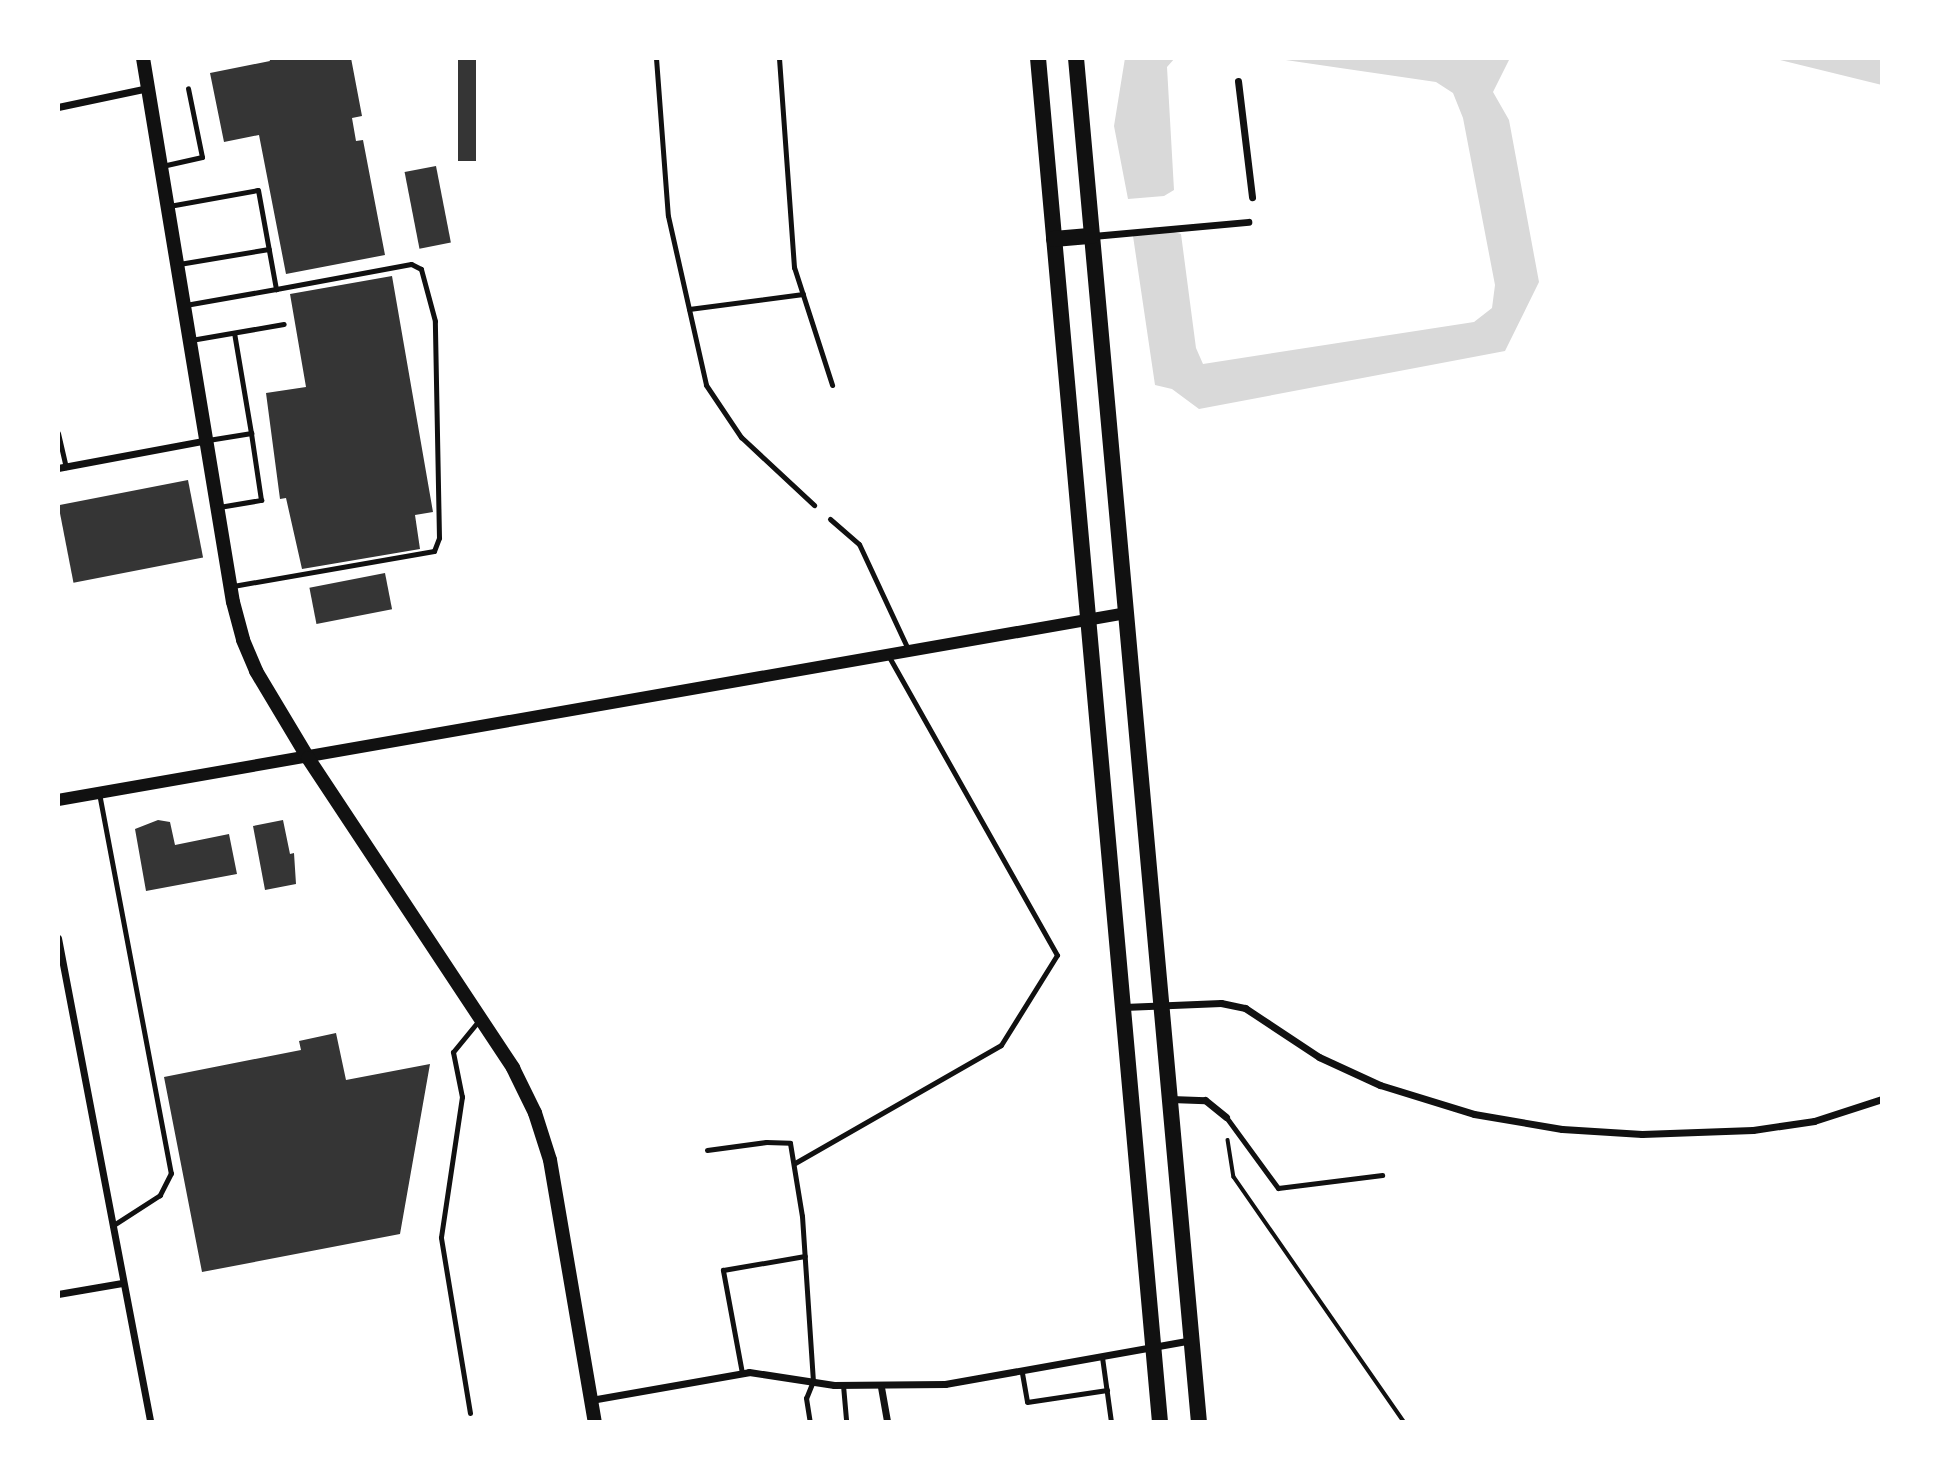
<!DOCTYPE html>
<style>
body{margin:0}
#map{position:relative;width:1940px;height:1480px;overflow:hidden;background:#fff;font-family:Mulish,sans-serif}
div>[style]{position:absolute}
.water>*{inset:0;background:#d9d9d9}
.building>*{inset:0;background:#353535;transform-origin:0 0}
.path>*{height:3.5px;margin:-1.75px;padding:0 1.75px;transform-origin:1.75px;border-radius:1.75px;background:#111}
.service>*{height:5px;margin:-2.5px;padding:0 2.5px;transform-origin:2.5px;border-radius:2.5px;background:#111}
.minor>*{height:7px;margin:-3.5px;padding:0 3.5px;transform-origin:3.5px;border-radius:3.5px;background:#111}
.tertiary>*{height:12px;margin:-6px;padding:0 6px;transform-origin:6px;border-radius:6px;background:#111}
.secondary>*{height:14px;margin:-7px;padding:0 7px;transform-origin:7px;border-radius:7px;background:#111}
.primary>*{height:16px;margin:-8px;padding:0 8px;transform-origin:8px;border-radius:8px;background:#111}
span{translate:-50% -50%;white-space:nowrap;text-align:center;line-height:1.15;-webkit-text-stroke:5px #fff;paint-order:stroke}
.frame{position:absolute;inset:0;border:60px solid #fff;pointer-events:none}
</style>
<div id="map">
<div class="water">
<div style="clip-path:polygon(1125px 58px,1175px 58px,1167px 67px,1174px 190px,1164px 196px,1128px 199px,1114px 126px)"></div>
<div style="clip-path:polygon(1272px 58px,1510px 58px,1493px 92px,1509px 120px,1539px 282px,1505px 351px,1199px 409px,1172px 389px,1155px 385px,1133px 236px,1155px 227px,1181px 234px,1196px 348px,1203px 364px,1474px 322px,1492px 308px,1495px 285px,1463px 118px,1453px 93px,1436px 82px)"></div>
<div style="clip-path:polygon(1772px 58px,1882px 58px,1882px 85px)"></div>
</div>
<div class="building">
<div style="clip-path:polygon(269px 58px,351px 58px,362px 116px,352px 118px,356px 141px,363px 140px,385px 255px,286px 274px,259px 135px,224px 142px,210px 73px,270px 61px)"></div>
<div style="left:458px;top:58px;width:18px;height:103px"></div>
<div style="left:436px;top:166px;width:78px;height:32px;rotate:79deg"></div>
<div style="clip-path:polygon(392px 276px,433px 512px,415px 515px,420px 549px,302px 569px,286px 498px,280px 499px,266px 393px,306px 387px,290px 294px)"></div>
<div style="left:188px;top:480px;width:79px;height:132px;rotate:79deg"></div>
<div style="left:385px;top:573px;width:37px;height:77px;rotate:79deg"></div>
<div style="clip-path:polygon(158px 820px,170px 822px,175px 845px,229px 834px,237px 874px,146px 891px,135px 829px)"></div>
<div style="clip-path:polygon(283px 820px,290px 854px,294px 853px,296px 884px,265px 890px,253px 826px)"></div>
<div style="clip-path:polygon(336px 1033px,346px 1080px,430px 1064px,400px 1234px,202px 1272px,164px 1077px,301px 1050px,299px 1041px)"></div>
</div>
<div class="path">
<div style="left:1228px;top:1140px;width:37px;rotate:81deg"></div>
<div style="left:1234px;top:1177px;width:298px;rotate:55.2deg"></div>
</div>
<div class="service">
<div style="left:656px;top:58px;width:158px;rotate:85.7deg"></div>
<div style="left:668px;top:216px;width:173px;rotate:77.3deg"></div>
<div style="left:706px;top:385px;width:63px;rotate:56.1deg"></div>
<div style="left:741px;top:437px;width:100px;rotate:43deg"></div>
<div style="left:779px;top:58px;width:210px;rotate:85.9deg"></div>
<div style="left:794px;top:267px;width:124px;rotate:72.1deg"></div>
<div style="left:162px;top:166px;width:41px;rotate:-12.7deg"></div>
<div style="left:202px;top:157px;width:70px;rotate:-101.5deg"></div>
<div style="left:169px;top:206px;width:90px;rotate:-10.2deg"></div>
<div style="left:258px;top:190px;width:101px;rotate:79.7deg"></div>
<div style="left:276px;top:289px;width:92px;rotate:170deg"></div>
<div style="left:179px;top:264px;width:91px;rotate:-9.5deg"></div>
<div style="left:689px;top:309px;width:115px;rotate:-7.5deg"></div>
<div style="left:191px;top:340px;width:94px;rotate:-9.8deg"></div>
<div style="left:58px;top:433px;width:35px;rotate:77deg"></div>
<div style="left:208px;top:440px;width:44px;rotate:-9.2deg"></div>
<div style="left:251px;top:433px;width:101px;rotate:-99.6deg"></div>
<div style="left:219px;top:507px;width:43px;rotate:-9.5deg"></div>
<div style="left:261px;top:500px;width:68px;rotate:-98.5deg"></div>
<div style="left:830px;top:519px;width:38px;rotate:41deg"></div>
<div style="left:859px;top:544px;width:118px;rotate:65deg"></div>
<div style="left:233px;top:586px;width:204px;rotate:-9.9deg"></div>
<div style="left:434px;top:551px;width:14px;rotate:-69deg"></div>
<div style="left:439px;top:538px;width:217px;rotate:-91.1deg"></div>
<div style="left:435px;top:321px;width:54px;rotate:-105.1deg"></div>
<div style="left:421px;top:269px;width:11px;rotate:-153deg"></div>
<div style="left:411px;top:264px;width:137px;rotate:169.5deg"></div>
<div style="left:99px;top:793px;width:387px;rotate:79.3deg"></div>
<div style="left:171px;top:1173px;width:25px;rotate:117deg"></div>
<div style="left:160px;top:1195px;width:57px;rotate:147.1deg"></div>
<div style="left:1226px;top:1117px;width:88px;rotate:53.8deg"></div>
<div style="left:1278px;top:1188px;width:105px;rotate:-7.1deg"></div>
<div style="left:707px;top:1150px;width:60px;rotate:-7.7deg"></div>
<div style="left:766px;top:1142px;width:24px;rotate:2deg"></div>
<div style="left:790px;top:1143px;width:74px;rotate:80.7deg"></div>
<div style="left:802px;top:1216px;width:165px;rotate:86.2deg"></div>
<div style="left:813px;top:1381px;width:18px;rotate:112deg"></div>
<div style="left:806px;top:1398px;width:24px;rotate:81deg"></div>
<div style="left:795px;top:1163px;width:237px;rotate:-29.8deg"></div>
<div style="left:1001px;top:1045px;width:106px;rotate:-58.1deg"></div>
<div style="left:1057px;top:955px;width:344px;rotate:-119.4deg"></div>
<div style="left:1102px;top:1357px;width:66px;rotate:82.1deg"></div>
<div style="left:742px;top:1373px;width:105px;rotate:-100.5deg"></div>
<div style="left:723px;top:1270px;width:83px;rotate:-9.7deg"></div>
<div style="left:1022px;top:1373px;width:29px;rotate:80deg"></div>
<div style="left:1027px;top:1402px;width:81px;rotate:-8.5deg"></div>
<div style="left:843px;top:1385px;width:37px;rotate:85deg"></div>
<div style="left:470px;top:1413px;width:178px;rotate:-99.4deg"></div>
<div style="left:441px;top:1237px;width:142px;rotate:-81.5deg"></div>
<div style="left:462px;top:1097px;width:46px;rotate:-101.3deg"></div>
<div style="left:453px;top:1052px;width:43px;rotate:-50.7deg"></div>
</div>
<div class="minor">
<div style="left:1238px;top:81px;width:117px;rotate:83.1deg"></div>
<div style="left:58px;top:107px;width:92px;rotate:-11.9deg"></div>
<div style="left:1093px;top:236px;width:156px;rotate:-5.2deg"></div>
<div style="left:58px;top:468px;width:153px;rotate:-10.6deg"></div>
<div style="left:58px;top:938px;width:493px;rotate:79.2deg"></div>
<div style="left:1124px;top:1007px;width:97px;rotate:-2.4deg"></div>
<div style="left:1221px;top:1003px;width:25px;rotate:12deg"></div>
<div style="left:1245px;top:1008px;width:89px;rotate:33.5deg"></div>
<div style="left:1319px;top:1057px;width:67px;rotate:24.7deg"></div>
<div style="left:1380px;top:1085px;width:98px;rotate:17.1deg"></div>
<div style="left:1474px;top:1114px;width:89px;rotate:9.7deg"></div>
<div style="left:1562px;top:1129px;width:80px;rotate:3.6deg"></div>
<div style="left:1642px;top:1134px;width:111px;rotate:-2.1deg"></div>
<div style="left:1753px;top:1130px;width:62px;rotate:-8.4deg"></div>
<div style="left:1814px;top:1121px;width:71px;rotate:-17.9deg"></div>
<div style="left:1171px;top:1099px;width:34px;rotate:2deg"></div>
<div style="left:1205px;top:1100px;width:27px;rotate:39deg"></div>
<div style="left:58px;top:1294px;width:65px;rotate:-9.8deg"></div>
<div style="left:881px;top:1387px;width:36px;rotate:80deg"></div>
<div style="left:591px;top:1400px;width:160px;rotate:-10deg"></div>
<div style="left:749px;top:1372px;width:86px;rotate:8.7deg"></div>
<div style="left:834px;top:1385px;width:111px;rotate:-0.5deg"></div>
<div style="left:945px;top:1384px;width:251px;rotate:-10.1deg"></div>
</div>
<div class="tertiary">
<div style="left:58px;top:800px;width:1084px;rotate:-9.93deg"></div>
</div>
<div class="secondary">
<div style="left:143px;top:58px;width:551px;rotate:80.61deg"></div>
<div style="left:233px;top:602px;width:39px;rotate:75deg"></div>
<div style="left:243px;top:640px;width:34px;rotate:67deg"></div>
<div style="left:256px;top:671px;width:101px;rotate:59.1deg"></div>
<div style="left:308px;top:758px;width:372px;rotate:56.5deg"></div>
<div style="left:513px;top:1068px;width:50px;rotate:63.9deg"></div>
<div style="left:535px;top:1113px;width:49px;rotate:72.3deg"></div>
<div style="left:550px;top:1160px;width:266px;rotate:80.3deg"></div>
</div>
<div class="primary">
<div style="left:1038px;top:58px;width:1369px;rotate:84.89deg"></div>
<div style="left:1076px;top:58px;width:1370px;rotate:84.85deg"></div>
<div style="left:1054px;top:239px;width:38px;rotate:-5deg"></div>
</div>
<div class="frame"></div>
</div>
